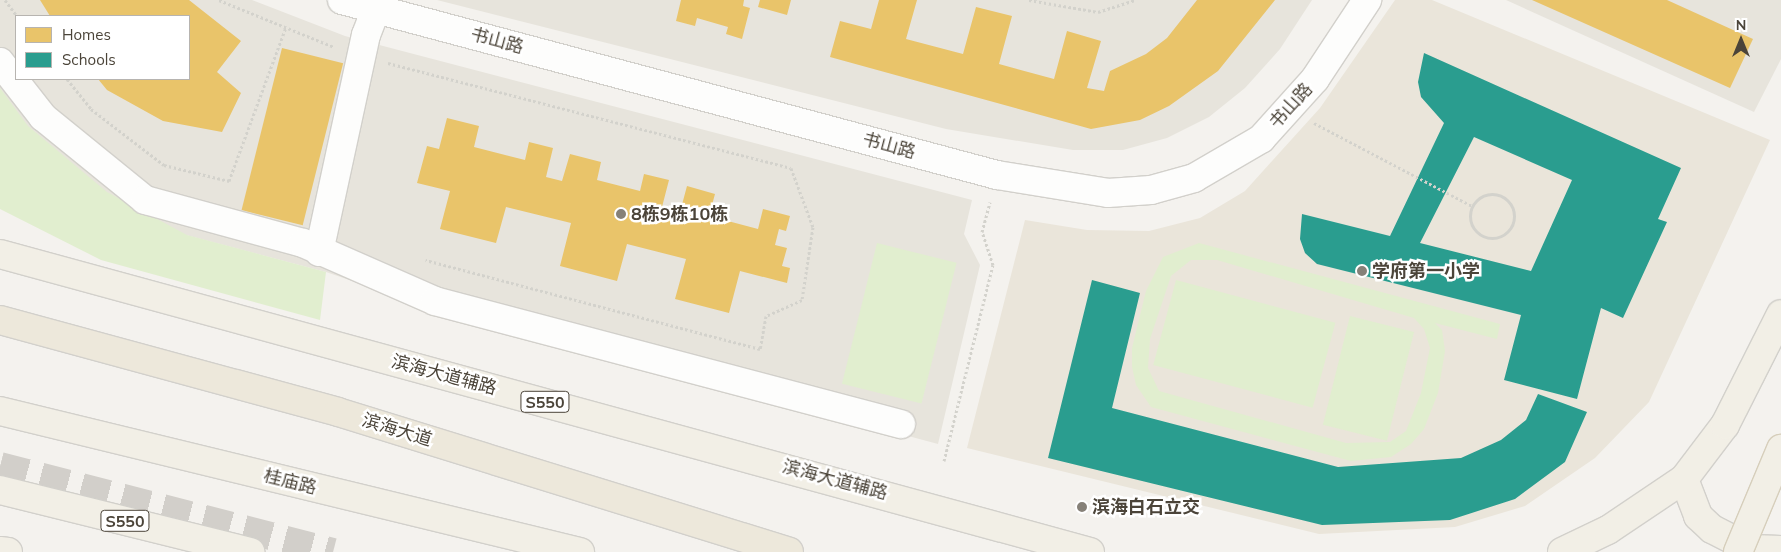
<!DOCTYPE html>
<meta charset="utf-8">
<style>
body{margin:0}
#map{position:relative;width:1781px;height:552px;overflow:hidden;background:#f4f2ee;font-family:Mulish,"Noto Sans SC",sans-serif}
div>[style]{position:absolute}
.residential>*{inset:0;background:#e7e4dc}
.education>*{inset:0;background:#eae5da}
.green>*{inset:0;background:#e1eecf;transform-origin:0 0}
.homes>*{inset:0;background:#e9c46a;transform-origin:0 0}
.schools>*{inset:0;background:#2a9d8f}
.highway-tunnel>*{height:28px;margin-top:-14px;transform-origin:0;background:repeating-linear-gradient(90deg,#d2cfca 0 28px,transparent 0 42px)}
.path>*{height:3px;margin-top:-1.5px;transform-origin:0;background:repeating-linear-gradient(90deg,#d3d2cc 0 2.5px,transparent 0 5px)}
.path>.ring{margin:-1.5px;padding:0;box-sizing:content-box;background:none;border:3px solid #d3d2cc;border-radius:50%}
.roads{filter:drop-shadow(1px 0 #d2d0cb) drop-shadow(-1px 0 #d2d0cb) drop-shadow(0 1px #d2d0cb) drop-shadow(0 -1px #d2d0cb)}
.minor>*{height:28px;margin:-14px;padding:0 14px;transform-origin:14px;border-radius:14px;background:#fdfdfc}
.major>*{height:28px;margin:-14px;padding:0 14px;transform-origin:14px;border-radius:14px;background:#f2efe6}
.highway>*{height:28px;margin:-14px;padding:0 14px;transform-origin:14px;border-radius:14px;background:#ede8db}
.bridges{filter:drop-shadow(1px 0 #d6cebb) drop-shadow(-1px 0 #d6cebb) drop-shadow(0 1px #d6cebb) drop-shadow(0 -1px #d6cebb)}
.major-bridge>*{height:28px;margin:-14px;padding:0 14px;transform-origin:14px;border-radius:14px;background:#f2efe6}
.dots>*{width:14px;height:14px;translate:-50% -50%;box-sizing:border-box;border:2px solid #fff;border-radius:50%}
span{translate:-50% -50%;white-space:nowrap;text-align:center;line-height:1.15;-webkit-text-stroke:5px #fff;paint-order:stroke}
.shield-label span{padding:1px 4px;background:#fff;border:1px solid;border-radius:4px;-webkit-text-stroke-width:0}
.shield-label{font-size:16px;color:#4b4439;font-weight:700}
.street-label{font-size:18px;color:#4b4439}
.poi-label{font-size:18px;color:#4b4439;font-weight:700}
.left{translate:0 -50%;text-align:left}
.legend{position:absolute;left:15px;top:15px;width:175px;height:65px;box-sizing:border-box;background:#fff;border:1px solid #b7b4b0;margin:0;padding:6px 9px;list-style:none;font-size:15px;color:#4b4439}
.legend li{display:flex;align-items:center;gap:10px;height:25px}
.legend b{width:25px;border:1px solid #b7b4b0}
.north{position:absolute;left:1716px;top:15px;width:50px;height:50px;-webkit-text-stroke:4px #fff;paint-order:stroke;rotate:0deg;font-size:14px;font-weight:700;line-height:20px;text-align:center;color:#4b4439}
.north::after{content:'';display:block;margin:auto;width:18px;height:22px;background:#4b4439;clip-path:polygon(50% 0,100% 100%,50% 72%,0 100%)}
</style>
<div id="map">
<div class="residential">
<div style="clip-path:polygon(evenodd,0 0,252px 0,345px 36px,972px 200px,964px 234px,980px 265px,938px 444px,434px 309px,326px 272px,106px 214px,0 154px,0 0,16px 16px,189px 16px,189px 79px,16px 79px,16px 16px)"></div>
<div style="clip-path:polygon(437px 0,1312px 0,1280px 49px,1245px 88px,1209px 117px,1167px 138px,1123px 150px,1073px 150px,946px 129px)"></div>
<div style="clip-path:polygon(1506px 0,1781px 0,1781px 59px,1754px 112px)"></div>
</div>
<div class="education">
<div style="clip-path:polygon(1395px 0,1432px 0,1770px 140px,1649px 402px,1595px 458px,1525px 506px,1455px 527px,1319px 534px,967px 448px,1025px 220px,1087px 230px,1149px 231px,1200px 218px,1245px 191px,1320px 108px)"></div>
</div>
<div class="green">
<div style="clip-path:polygon(0 88px,28px 126px,107px 192px,187px 235px,326px 272px,320px 320px,101px 260px,0 209px)"></div>
<div style="left:877px;top:243px;width:82px;height:145px;rotate:14deg"></div>
<div style="clip-path:polygon(evenodd,1199px 243px,1500px 324px,1497px 339px,1435px 323px,1442px 330px,1445px 351px,1438px 393px,1424px 429px,1411px 444px,1391px 457px,1351px 461px,1151px 407px,1136px 385px,1132px 367px,1132px 348px,1146px 291px,1163px 257px,1199px 243px,1191px 260px,1217px 260px,1414px 318px,1424px 329px,1430px 348px,1421px 393px,1406px 431px,1390px 442px,1346px 443px,1159px 391px,1148px 368px,1150px 339px,1171px 276px,1191px 260px)"></div>
<div style="left:1176px;top:280px;width:165px;height:88px;rotate:15deg"></div>
<div style="left:1350px;top:316px;width:66px;height:112px;rotate:14deg"></div>
</div>
<div class="homes">
<div style="clip-path:polygon(40px 0,189px 0,241px 41px,217px 72px,241px 93px,222px 132px,163px 121px,107px 90px,98px 79px,189px 79px,189px 16px,50px 16px)"></div>
<div style="clip-path:polygon(681px 0,744px 0,743px 6px,750px 8px,742px 39px,726px 34px,728px 27px,697px 18px,695px 26px,676px 21px)"></div>
<div style="clip-path:polygon(760px 0,791px 0,787px 15px,758px 7px)"></div>
<div style="clip-path:polygon(879px 0,917px 0,906px 39px,963px 54px,976px 7px,1012px 16px,999px 64px,1054px 79px,1067px 31px,1101px 41px,1087px 88px,1104px 91px,1110px 71px,1146px 54px,1167px 38px,1197px 0,1275px 0,1218px 71px,1169px 106px,1140px 120px,1091px 129px,830px 57px,840px 21px,871px 29px)"></div>
<div style="clip-path:polygon(1532px 0,1667px 0,1753px 39px,1730px 88px)"></div>
<div style="left:282px;top:48px;width:63px;height:167px;rotate:14deg"></div>
<div style="clip-path:polygon(447px 118px,479px 126px,474px 147px,525px 160px,529px 142px,553px 148px,546px 177px,562px 181px,570px 154px,601px 162px,597px 180px,640px 191px,644px 174px,669px 180px,662px 207px,680px 212px,687px 186px,715px 194px,709px 216px,758px 229px,763px 209px,790px 216px,786px 231px,779px 229px,775px 245px,787px 248px,782px 266px,790px 268px,787px 283px,740px 271px,729px 313px,675px 299px,686px 259px,627px 244px,617px 281px,560px 266px,571px 223px,506px 207px,496px 243px,440px 229px,450px 191px,417px 183px,427px 146px,439px 149px)"></div>
</div>
<div class="schools">
<div style="clip-path:polygon(evenodd,1424px 53px,1681px 168px,1658px 219px,1667px 222px,1623px 318px,1601px 308px,1577px 399px,1504px 380px,1521px 315px,1317px 264px,1305px 253px,1300px 239px,1302px 214px,1390px 236px,1444px 123px,1421px 97px,1418px 82px,1424px 53px,1474px 137px,1572px 180px,1531px 271px,1420px 243px,1474px 137px)"></div>
<div style="clip-path:polygon(1092px 280px,1140px 293px,1112px 408px,1338px 467px,1461px 458px,1501px 440px,1526px 420px,1538px 394px,1587px 412px,1565px 462px,1515px 499px,1450px 520px,1322px 525px,1048px 458px)"></div>
</div>
<div class="highway-tunnel">
<div style="left:0;top:466px;width:344px;rotate:14.5deg"></div>
</div>
<div class="path">
<div style="left:5px;top:0;width:20px;rotate:53deg"></div>
<div style="left:219px;top:0;width:124px;rotate:22.2deg"></div>
<div style="left:1029px;top:0;width:70px;rotate:9.9deg"></div>
<div style="left:1098px;top:12px;width:38px;rotate:-18deg"></div>
<div style="left:388px;top:63px;width:416px;rotate:14.6deg"></div>
<div style="left:791px;top:168px;width:63px;rotate:69.6deg"></div>
<div style="left:813px;top:227px;width:74px;rotate:98.6deg"></div>
<div style="left:802px;top:300px;width:39px;rotate:156deg"></div>
<div style="left:766px;top:316px;width:34px;rotate:100deg"></div>
<div style="left:760px;top:349px;width:346px;rotate:-165.1deg"></div>
<div style="left:67px;top:79px;width:38px;rotate:51deg"></div>
<div style="left:91px;top:109px;width:92px;rotate:37.5deg"></div>
<div style="left:164px;top:165px;width:67px;rotate:13.8deg"></div>
<div style="left:229px;top:181px;width:164px;rotate:-69.7deg"></div>
<div style="left:1314px;top:123px;width:178px;rotate:27.7deg"></div>
<div class="ring" style="left:1470px;top:194px;width:41px;height:41px"></div>
<div style="left:944px;top:461px;width:202px;rotate:-76deg"></div>
<div style="left:993px;top:265px;width:35px;rotate:-108deg"></div>
<div style="left:982px;top:232px;width:31px;rotate:-75deg"></div>
</div>
<div class="roads">
<div class="minor">
<div style="left:342px;top:0;width:678px;rotate:14.96deg"></div>
<div style="left:997px;top:175px;width:112px;rotate:9.2deg"></div>
<div style="left:1108px;top:193px;width:43px;rotate:-4deg"></div>
<div style="left:1151px;top:190px;width:45px;rotate:-15.6deg"></div>
<div style="left:1194px;top:178px;width:78px;rotate:-30.2deg"></div>
<div style="left:1261px;top:139px;width:81px;rotate:-48deg"></div>
<div style="left:1315px;top:79px;width:95px;rotate:-56.6deg"></div>
<div style="left:0;top:62px;width:70px;rotate:52deg"></div>
<div style="left:43px;top:117px;width:132px;rotate:39.1deg"></div>
<div style="left:145px;top:200px;width:164px;rotate:15.2deg"></div>
<div style="left:303px;top:243px;width:144px;rotate:23.7deg"></div>
<div style="left:435px;top:301px;width:482px;rotate:14.8deg"></div>
<div style="left:319px;top:252px;width:222px;rotate:-77.8deg"></div>
<div style="left:366px;top:35px;width:28px;rotate:-69deg"></div>
</div>
<div class="major">
<div style="left:0;top:254px;width:1130px;rotate:15.29deg"></div>
<div style="left:0;top:411px;width:597px;rotate:13.66deg"></div>
<div style="left:1684px;top:479px;width:40px;rotate:69deg"></div>
<div style="left:1698px;top:516px;width:19px;rotate:43deg"></div>
<div style="left:1712px;top:529px;width:44px;rotate:27.1deg"></div>
<div style="left:1751px;top:549px;width:30px;rotate:2deg"></div>
<div style="left:0;top:490px;width:258px;rotate:13.9deg"></div>
<div style="left:0;top:551px;width:8px;rotate:7deg"></div>
<div style="left:1562px;top:552px;width:51px;rotate:-25.6deg"></div>
<div style="left:1608px;top:530px;width:92px;rotate:-33.9deg"></div>
<div style="left:1684px;top:479px;width:68px;rotate:-52.8deg"></div>
<div style="left:1725px;top:425px;width:124px;rotate:-63.2deg"></div>
</div>
<div class="highway">
<div style="left:0;top:320px;width:350px;rotate:15.2deg"></div>
<div style="left:338px;top:412px;width:472px;rotate:17.2deg"></div>
</div>
</div>
<div class="bridges">
<div class="major-bridge">
<div style="left:1738px;top:552px;width:112px;rotate:-67.3deg"></div>
</div>
</div>
<div class="dots">
<div style="left:621px;top:214px;background:#868178"></div>
<div style="left:1362px;top:271px;background:#868178"></div>
<div style="left:1082px;top:507px;background:#868178"></div>
</div>
<div class="shield-label">
<span style="left:545px;top:402px">S550</span>
<span style="left:125px;top:521px">S550</span>
</div>
<div class="street-label">
<span style="left:497px;top:41px;rotate:15deg">书山路</span>
<span style="left:1291px;top:106px;rotate:-48deg">书山路</span>
<span style="left:889px;top:146px;rotate:15deg">书山路</span>
<span style="left:444px;top:375px;rotate:15deg">滨海大道辅路</span>
<span style="left:397px;top:430px;rotate:17deg">滨海大道</span>
<span style="left:835px;top:480px;rotate:15deg">滨海大道辅路</span>
<span style="left:290px;top:482px;rotate:14deg">桂庙路</span>
</div>
<div class="poi-label">
<span class="left" style="left:631px;top:214px">8栋9栋10栋</span>
<span class="left" style="left:1372px;top:271px">学府第一小学</span>
<span class="left" style="left:1092px;top:507px">滨海白石立交</span>
</div>
<ul class="legend">
<li><b style="height:14px;background:#e9c46a"></b>Homes</li>
<li><b style="height:14px;background:#2a9d8f"></b>Schools</li>
</ul>
<div class="north">N</div>
</div>
